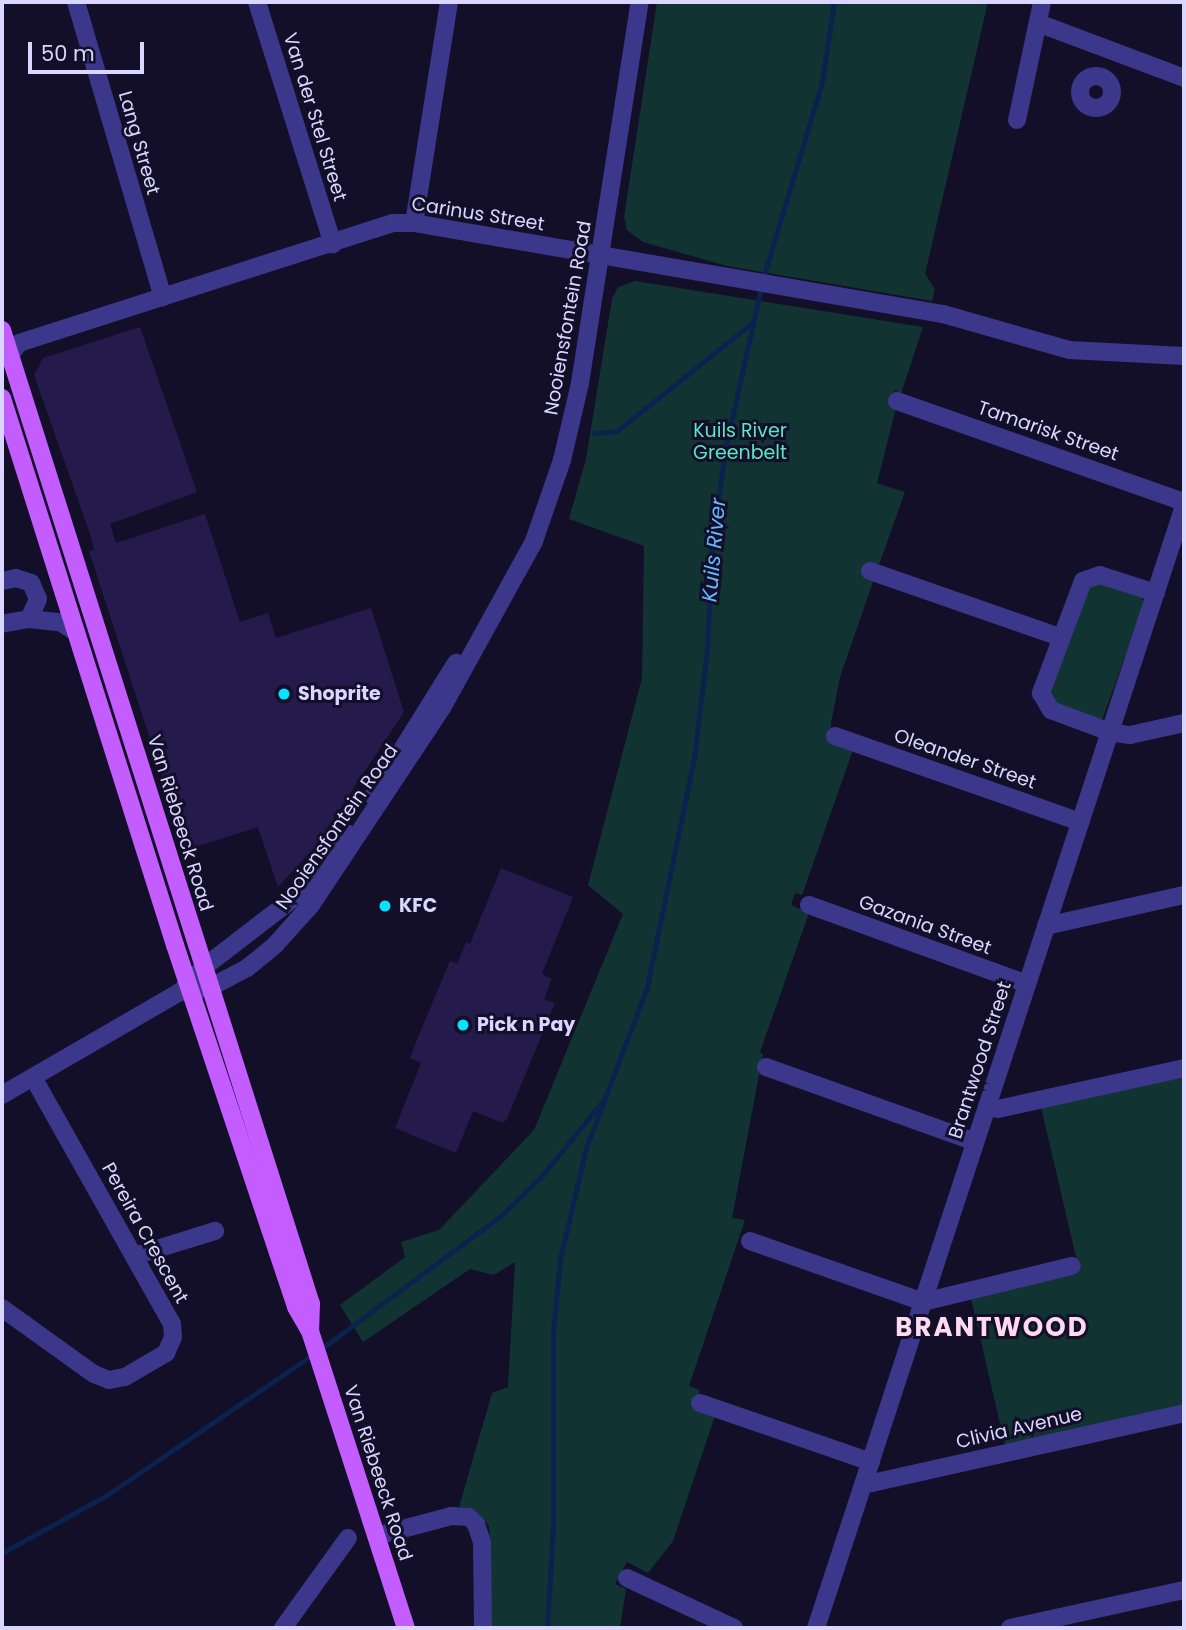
<!DOCTYPE html>
<style>
body{margin:0}
#map{position:relative;width:1186px;height:1630px;overflow:hidden;background:#130f29;font-family:Poppins,sans-serif}
div>[style]{position:absolute}
.green>*{inset:0;background:#113332}
.stream>*{height:4.5px;margin:-2.25px;padding:0 2.25px;transform-origin:2.25px;border-radius:2.25px;background:#0a224d}
.building>*{inset:0;background:#241a4b}
.minor>*{height:18px;margin:-9px;padding:0 9px;transform-origin:9px;border-radius:9px;background:#3b378a}
.minor>.ring{margin:-9px;padding:0;box-sizing:content-box;background:none;border:18px solid #3b378a;border-radius:50%}
.major>*{height:18px;margin:-9px;padding:0 9px;transform-origin:9px;border-radius:9px;background:#c35dff}
.dots>*{width:19px;height:19px;translate:-50% -50%;box-sizing:border-box;border:4px solid #130f29;border-radius:50%}
span{translate:-50% -50%;white-space:nowrap;text-align:center;line-height:1.15;-webkit-text-stroke:6px #130f29;paint-order:stroke}
.street-label{font-size:19px;color:#dbd6ff}
.park-label{font-size:19px;color:#5be6c4}
.poi-label{font-size:19px;color:#dbd6ff;font-weight:700}
.left{translate:0 -50%;text-align:left}
.water-label{font-size:21px;color:#64b6ff;font-style:italic}
.district-label{font-size:26px;color:#ffd8f1;font-weight:700;letter-spacing:2px}
.frame{position:absolute;inset:0;border:4px solid #dbd6ff;pointer-events:none}
.scale{position:absolute;left:28px;top:42px;width:116px;height:32px;box-sizing:border-box;border:4px solid #dbd6ff;border-top:0;padding-left:9px;font-size:21px;line-height:24px;white-space:nowrap;color:#dbd6ff;-webkit-text-stroke:5px #130f29;paint-order:stroke}
</style>
<div id="map">
<div class="green">
<div style="clip-path:polygon(657px 2px,988px 2px,925px 274px,935px 289px,932px 301px,727px 266px,643px 242px,627px 230px,624px 217px)"></div>
<div style="clip-path:polygon(635px 281px,923px 327px,901px 394px,895px 390px,890px 405px,896px 408px,877px 483px,905px 492px,879px 565px,870px 562px,866px 576px,874px 579px,840px 677px,831px 723px,830px 742px,853px 750px,802px 895px,795px 893px,791px 905px,809px 913px,760px 1052px,763px 1054px,732px 1218px,745px 1220px,689px 1386px,700px 1390px,694px 1409px,715px 1416px,673px 1541px,648px 1573px,627px 1562px,615px 1584px,626px 1589px,620px 1628px,492px 1628px,489px 1526px,475px 1510px,459px 1507px,492px 1393px,508px 1387px,515px 1262px,494px 1275px,470px 1269px,363px 1342px,340px 1305px,405px 1257px,401px 1242px,439px 1230px,534px 1130px,623px 914px,588px 885px,642px 678px,644px 546px,569px 519px,586px 459px,612px 299px,618px 287px)"></div>
<div style="clip-path:polygon(1100px 583px,1142px 597px,1144px 604px,1102px 720px,1060px 706px,1049px 694px,1087px 587px)"></div>
<div style="clip-path:polygon(1184px 1075px,1184px 1405px,1005px 1445px,970px 1294px,1079px 1270px,1041px 1107px)"></div>
</div>
<div class="stream">
<div style="left:763px;top:278px;width:205px;rotate:-73.2deg"></div>
<div style="left:822px;top:82px;width:81px;rotate:-81.5deg"></div>
<div style="left:594px;top:433px;width:23px;rotate:-5deg"></div>
<div style="left:617px;top:431px;width:174px;rotate:-38.7deg"></div>
<div style="left:321px;top:1349px;width:225px;rotate:-36.5deg"></div>
<div style="left:502px;top:1215px;width:56px;rotate:-44.3deg"></div>
<div style="left:542px;top:1176px;width:95px;rotate:-51deg"></div>
<div style="left:2px;top:1553px;width:120px;rotate:-28.9deg"></div>
<div style="left:107px;top:1495px;width:250px;rotate:-34.3deg"></div>
<div style="left:547px;top:1628px;width:102px;rotate:-86.6deg"></div>
<div style="left:553px;top:1526px;width:195px;rotate:-90deg"></div>
<div style="left:553px;top:1331px;width:72px;rotate:-84.4deg"></div>
<div style="left:560px;top:1259px;width:114px;rotate:-76.8deg"></div>
<div style="left:586px;top:1148px;width:172px;rotate:-69.2deg"></div>
<div style="left:647px;top:987px;width:234px;rotate:-78.4deg"></div>
<div style="left:694px;top:758px;width:109px;rotate:-83.1deg"></div>
<div style="left:707px;top:650px;width:106px;rotate:-87.3deg"></div>
<div style="left:712px;top:544px;width:95px;rotate:-82.1deg"></div>
<div style="left:725px;top:450px;width:167px;rotate:-77.5deg"></div>
</div>
<div class="building">
<div style="clip-path:polygon(140px 327px,197px 492px,110px 524px,116px 543px,205px 514px,240px 622px,268px 613px,276px 638px,371px 608px,404px 712px,314px 848px,278px 887px,258px 827px,186px 850px,89px 551px,94px 550px,90px 534px,34px 375px,43px 358px)"></div>
<div style="clip-path:polygon(501px 868px,573px 897px,542px 974px,552px 979px,544px 999px,555px 1003px,507px 1119px,503px 1123px,473px 1111px,456px 1153px,395px 1128px,421px 1063px,410px 1058px,418px 1037px,450px 961px,457px 964px,466px 942px,470px 944px)"></div>
</div>
<div class="minor">
<div style="left:76px;top:2px;width:308px;rotate:73.6deg"></div>
<div style="left:257px;top:2px;width:254px;rotate:72.6deg"></div>
<div style="left:1038px;top:23px;width:156px;rotate:20.6deg"></div>
<div class="ring" style="left:1080px;top:76px;width:14px;height:14px"></div>
<div style="left:1017px;top:120px;width:121px;rotate:-78deg"></div>
<div style="left:414px;top:223px;width:224px;rotate:-81deg"></div>
<div style="left:2px;top:357px;width:8px;rotate:-14deg"></div>
<div style="left:10px;top:355px;width:15px;rotate:-53deg"></div>
<div style="left:19px;top:343px;width:393px;rotate:-17.8deg"></div>
<div style="left:393px;top:223px;width:21px"></div>
<div style="left:414px;top:223px;width:537px;rotate:9.76deg"></div>
<div style="left:943px;top:314px;width:131px;rotate:15.9deg"></div>
<div style="left:1069px;top:350px;width:115px;rotate:3deg"></div>
<div style="left:897px;top:401px;width:304px;rotate:19.4deg"></div>
<div style="left:870px;top:571px;width:200px;rotate:19.2deg"></div>
<div style="left:2px;top:581px;width:14px;rotate:-12deg"></div>
<div style="left:16px;top:578px;width:16px;rotate:18deg"></div>
<div style="left:31px;top:583px;width:17px;rotate:66deg"></div>
<div style="left:38px;top:599px;width:22px;rotate:114deg"></div>
<div style="left:29px;top:619px;width:27px;rotate:170deg"></div>
<div style="left:1156px;top:593px;width:59px;rotate:-162.2deg"></div>
<div style="left:1100px;top:575px;width:18px;rotate:161deg"></div>
<div style="left:1083px;top:581px;width:120px;rotate:110.6deg"></div>
<div style="left:1041px;top:693px;width:20px;rotate:60deg"></div>
<div style="left:1051px;top:710px;width:63px;rotate:20.4deg"></div>
<div style="left:1110px;top:732px;width:20px;rotate:9deg"></div>
<div style="left:1130px;top:735px;width:55px;rotate:-12.5deg"></div>
<div style="left:29px;top:619px;width:31px;rotate:6deg"></div>
<div style="left:60px;top:622px;width:19px;rotate:32deg"></div>
<div style="left:835px;top:736px;width:260px;rotate:19.3deg"></div>
<div style="left:373px;top:796px;width:157px;rotate:-58deg"></div>
<div style="left:809px;top:905px;width:232px;rotate:19.9deg"></div>
<div style="left:1046px;top:926px;width:141px;rotate:-12.7deg"></div>
<div style="left:180px;top:992px;width:31px;rotate:-9deg"></div>
<div style="left:211px;top:987px;width:41px;rotate:-27.8deg"></div>
<div style="left:247px;top:968px;width:36px;rotate:-39deg"></div>
<div style="left:275px;top:945px;width:54px;rotate:-48deg"></div>
<div style="left:311px;top:905px;width:237px;rotate:-56.4deg"></div>
<div style="left:442px;top:708px;width:191px;rotate:-61.1deg"></div>
<div style="left:534px;top:541px;width:86px;rotate:-70.9deg"></div>
<div style="left:562px;top:460px;width:79px;rotate:-76.8deg"></div>
<div style="left:580px;top:383px;width:386px;rotate:-81.1deg"></div>
<div style="left:766px;top:1067px;width:222px;rotate:19.7deg"></div>
<div style="left:2px;top:1095px;width:206px;rotate:-30.1deg"></div>
<div style="left:180px;top:992px;width:35px;rotate:-46deg"></div>
<div style="left:204px;top:967px;width:118px;rotate:-37.5deg"></div>
<div style="left:298px;top:895px;width:79px;rotate:-50.7deg"></div>
<div style="left:987px;top:1106px;width:11px;rotate:15deg"></div>
<div style="left:998px;top:1109px;width:190px;rotate:-12.4deg"></div>
<div style="left:750px;top:1241px;width:183px;rotate:19.4deg"></div>
<div style="left:923px;top:1302px;width:153px;rotate:-13.6deg"></div>
<div style="left:134px;top:1256px;width:85px;rotate:-17.2deg"></div>
<div style="left:2px;top:1308px;width:113px;rotate:35.7deg"></div>
<div style="left:94px;top:1374px;width:16px;rotate:22deg"></div>
<div style="left:109px;top:1380px;width:16px;rotate:-11deg"></div>
<div style="left:125px;top:1377px;width:48px;rotate:-30.3deg"></div>
<div style="left:166px;top:1353px;width:17px;rotate:-66deg"></div>
<div style="left:173px;top:1337px;width:13px;rotate:-94deg"></div>
<div style="left:172px;top:1324px;width:283px;rotate:-119.4deg"></div>
<div style="left:700px;top:1403px;width:181px;rotate:19deg"></div>
<div style="left:863px;top:1485px;width:329px;rotate:-12.6deg"></div>
<div style="left:376px;top:1536px;width:78px;rotate:-14.9deg"></div>
<div style="left:451px;top:1516px;width:18px;rotate:3deg"></div>
<div style="left:469px;top:1517px;width:10px;rotate:45deg"></div>
<div style="left:476px;top:1524px;width:20px;rotate:72deg"></div>
<div style="left:482px;top:1543px;width:85px;rotate:89.3deg"></div>
<div style="left:627px;top:1578px;width:118px;rotate:25deg"></div>
<div style="left:283px;top:1628px;width:111px;rotate:-54.2deg"></div>
<div style="left:816px;top:1628px;width:1181px;rotate:-71.84deg"></div>
<div style="left:1010px;top:1628px;width:178px;rotate:-12.3deg"></div>
</div>
<div class="major">
<div style="left:2px;top:330px;width:1022px;rotate:72.4deg"></div>
<div style="left:311px;top:1304px;width:27px;rotate:92deg"></div>
<div style="left:2px;top:398px;width:574px;rotate:72.45deg"></div>
<div style="left:175px;top:945px;width:382px;rotate:71.5deg"></div>
<div style="left:296px;top:1307px;width:28px;rotate:60deg"></div>
<div style="left:310px;top:1331px;width:312px;rotate:72.1deg"></div>
</div>
<div class="dots">
<div style="left:284px;top:694px;background:#02e4ff"></div>
<div style="left:385px;top:906px;background:#02e4ff"></div>
<div style="left:463px;top:1025px;background:#02e4ff"></div>
</div>
<div class="street-label">
<span style="left:315px;top:117px;rotate:73deg">Van der Stel Street</span>
<span style="left:139px;top:143px;rotate:74deg">Lang Street</span>
<span style="left:478px;top:214px;rotate:9deg">Carinus Street</span>
<span style="left:568px;top:318px;rotate:-80deg">Nooiensfontein Road</span>
<span style="left:1048px;top:431px;rotate:19deg">Tamarisk Street</span>
<span style="left:965px;top:759px;rotate:19deg">Oleander Street</span>
<span style="left:180px;top:823px;rotate:73deg">Van Riebeeck Road</span>
<span style="left:337px;top:827px;rotate:-55deg">Nooiensfontein Road</span>
<span style="left:925px;top:925px;rotate:20deg">Gazania Street</span>
<span style="left:980px;top:1060px;rotate:-72deg">Brantwood Street</span>
<span style="left:145px;top:1233px;rotate:61deg">Pereira Crescent</span>
<span style="left:1019px;top:1428px;rotate:-13deg">Clivia Avenue</span>
<span style="left:378px;top:1473px;rotate:72deg">Van Riebeeck Road</span>
</div>
<div class="park-label">
<span style="left:740px;top:442px">Kuils River<br>Greenbelt</span>
</div>
<div class="poi-label">
<span class="left" style="left:298px;top:694px">Shoprite</span>
<span class="left" style="left:399px;top:906px">KFC</span>
<span class="left" style="left:477px;top:1025px">Pick n Pay</span>
</div>
<div class="water-label">
<span style="left:714px;top:550px;rotate:-85deg">Kuils River</span>
</div>
<div class="district-label">
<span style="left:992px;top:1328px">BRANTWOOD</span>
</div>
<div class="frame"></div>
<div class="scale">50 m</div>
</div>
